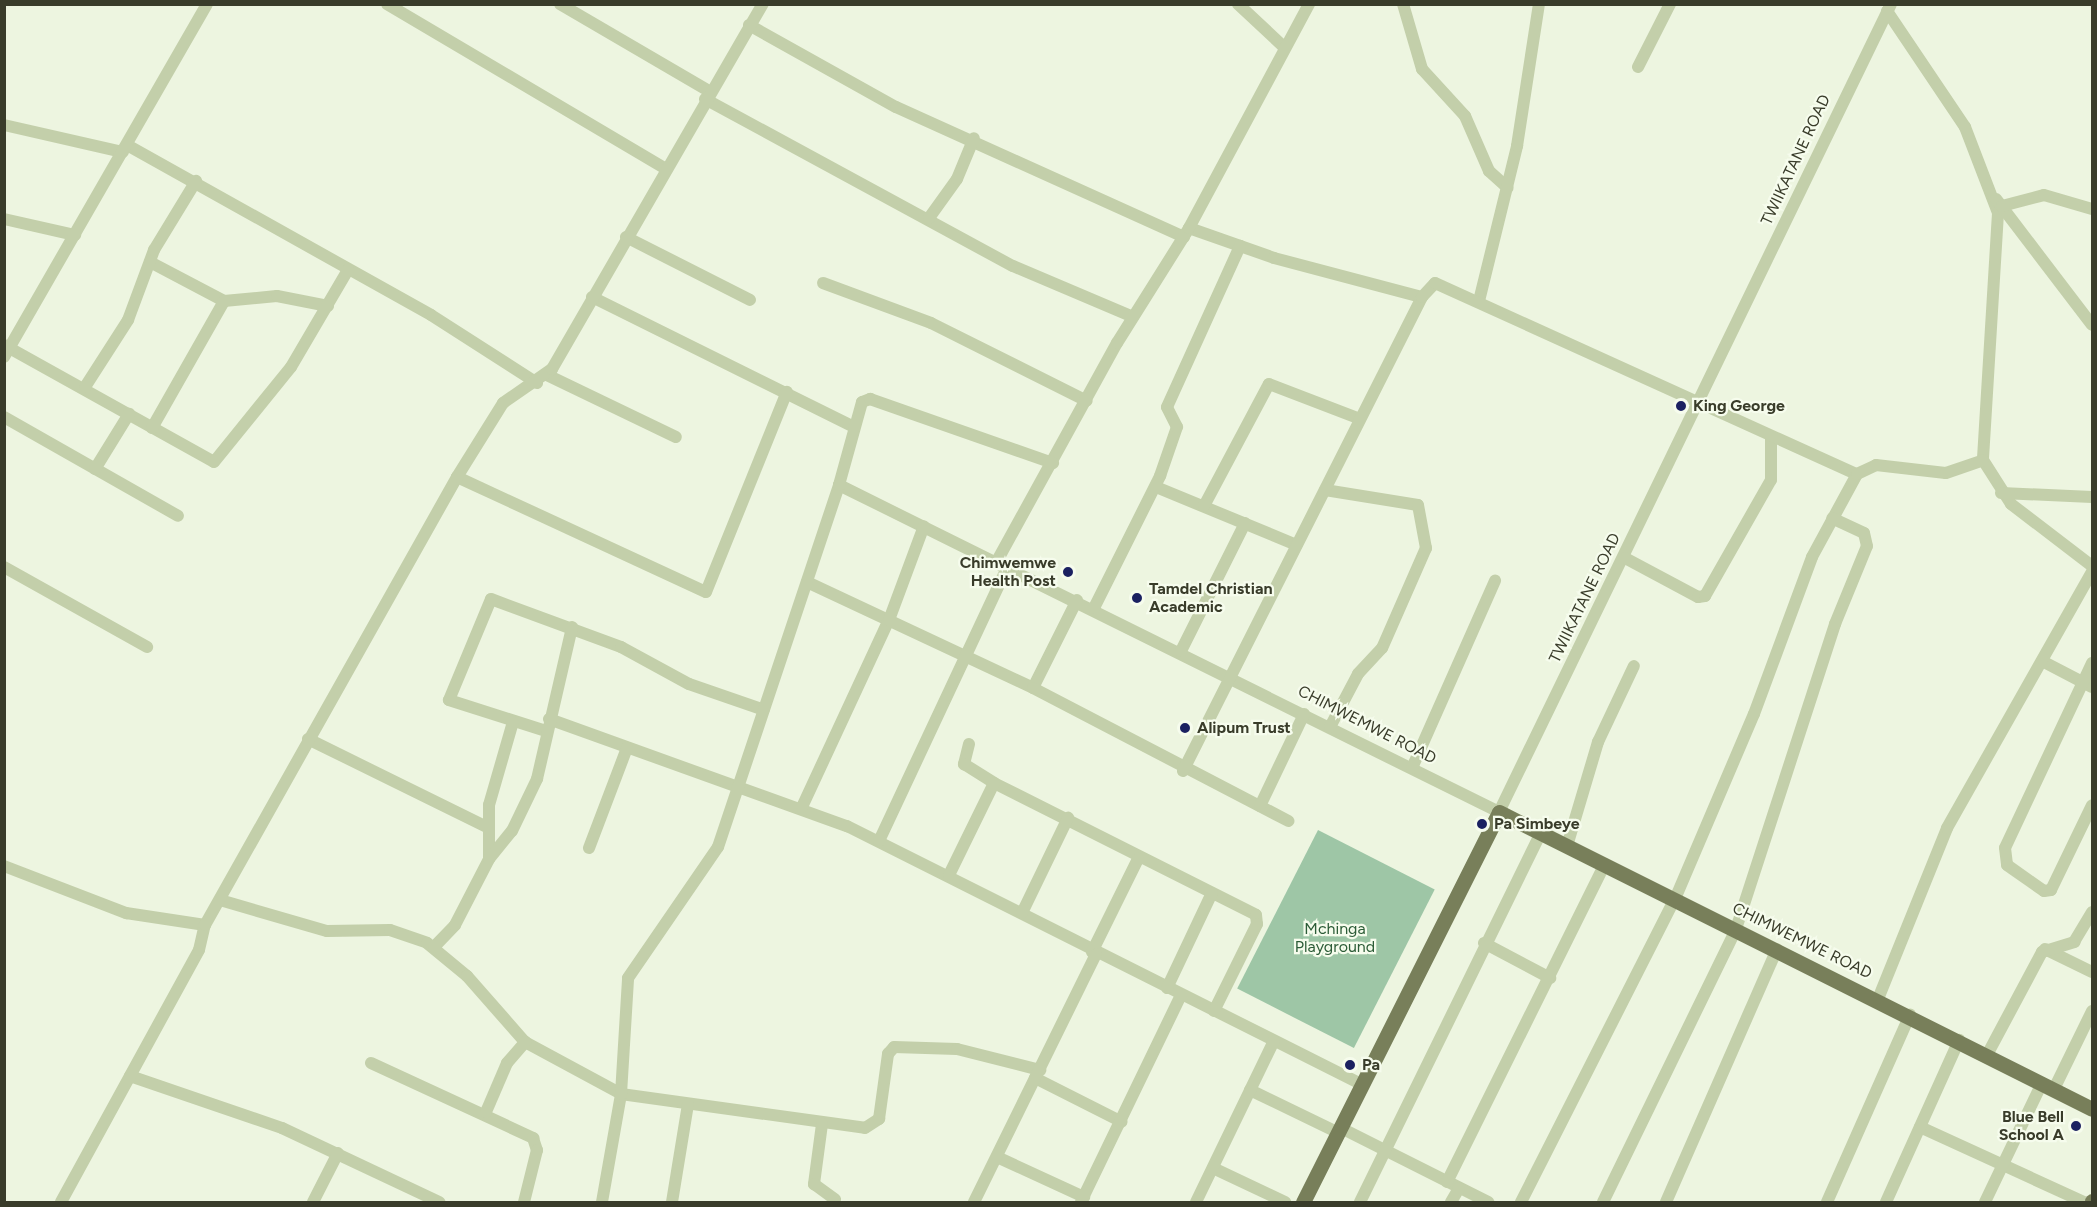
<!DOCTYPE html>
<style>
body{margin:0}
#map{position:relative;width:2097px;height:1207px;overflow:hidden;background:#edf5e0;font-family:Figtree,sans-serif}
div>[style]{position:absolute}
.green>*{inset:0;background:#9ec6a6;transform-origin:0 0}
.minor>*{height:12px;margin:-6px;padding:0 6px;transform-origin:6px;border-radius:6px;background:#c3cfaa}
.major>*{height:15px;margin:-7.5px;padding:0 7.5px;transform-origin:7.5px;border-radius:7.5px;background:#787f5a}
.dots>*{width:16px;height:16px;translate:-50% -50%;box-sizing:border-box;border:3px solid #f6fced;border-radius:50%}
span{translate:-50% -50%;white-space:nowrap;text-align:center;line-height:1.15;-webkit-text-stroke:4.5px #f6fced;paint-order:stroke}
.street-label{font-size:16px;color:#393c2a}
.poi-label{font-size:16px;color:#393c2a;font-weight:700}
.left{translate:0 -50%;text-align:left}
.right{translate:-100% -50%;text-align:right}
.park-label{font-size:16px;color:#2c5c37}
.frame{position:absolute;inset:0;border:6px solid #393c2a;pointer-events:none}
</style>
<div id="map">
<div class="green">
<div style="left:1318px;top:830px;width:131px;height:178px;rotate:27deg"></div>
</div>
<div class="minor">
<div style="left:387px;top:4px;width:322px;rotate:30.6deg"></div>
<div style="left:560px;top:4px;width:173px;rotate:30.3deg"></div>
<div style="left:1238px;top:4px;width:63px;rotate:43.1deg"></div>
<div style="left:1403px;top:4px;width:68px;rotate:73.7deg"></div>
<div style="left:1422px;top:69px;width:64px;rotate:47.5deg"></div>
<div style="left:1465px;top:116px;width:60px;rotate:66.4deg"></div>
<div style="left:1489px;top:171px;width:25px;rotate:42deg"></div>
<div style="left:1887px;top:11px;width:140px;rotate:56.1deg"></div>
<div style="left:1965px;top:127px;width:92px;rotate:69deg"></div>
<div style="left:1998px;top:213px;width:247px;rotate:93.5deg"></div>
<div style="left:1983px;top:460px;width:52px;rotate:57.5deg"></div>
<div style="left:2011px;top:504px;width:102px;rotate:37.4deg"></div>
<div style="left:749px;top:25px;width:168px;rotate:29.2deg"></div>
<div style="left:896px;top:107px;width:316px;rotate:24.3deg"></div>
<div style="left:1638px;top:67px;width:71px;rotate:-63.1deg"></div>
<div style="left:705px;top:99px;width:350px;rotate:28.5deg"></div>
<div style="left:1013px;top:266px;width:130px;rotate:23deg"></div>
<div style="left:4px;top:125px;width:122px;rotate:12.8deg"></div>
<div style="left:127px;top:145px;width:348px;rotate:29.2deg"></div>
<div style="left:431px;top:315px;width:126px;rotate:32.7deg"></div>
<div style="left:1996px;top:199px;width:158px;rotate:52.7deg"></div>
<div style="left:2002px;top:206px;width:43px;rotate:-14.7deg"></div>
<div style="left:2044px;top:195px;width:50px;rotate:16.3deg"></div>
<div style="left:929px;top:218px;width:48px;rotate:-54.3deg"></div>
<div style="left:957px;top:179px;width:44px;rotate:-67.5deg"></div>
<div style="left:4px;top:219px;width:73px;rotate:12.7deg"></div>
<div style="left:1189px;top:228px;width:90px;rotate:19.4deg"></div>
<div style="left:1274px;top:258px;width:153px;rotate:14.8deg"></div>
<div style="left:626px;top:237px;width:139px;rotate:26.9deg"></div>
<div style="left:150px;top:262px;width:84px;rotate:27.8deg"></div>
<div style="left:224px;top:301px;width:53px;rotate:-5.4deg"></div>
<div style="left:277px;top:296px;width:52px;rotate:11.1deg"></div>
<div style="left:823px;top:283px;width:115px;rotate:20.3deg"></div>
<div style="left:931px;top:323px;width:174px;rotate:26.6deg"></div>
<div style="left:592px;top:297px;width:290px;rotate:26.4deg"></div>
<div style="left:1479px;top:301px;width:160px;rotate:-76.2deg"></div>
<div style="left:1517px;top:146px;width:144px;rotate:-81.2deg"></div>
<div style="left:4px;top:345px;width:240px;rotate:29.1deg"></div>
<div style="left:214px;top:462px;width:122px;rotate:-51deg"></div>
<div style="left:291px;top:367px;width:113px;rotate:-59.6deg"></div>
<div style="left:4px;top:357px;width:407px;rotate:-60.1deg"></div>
<div style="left:547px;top:375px;width:143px;rotate:25.7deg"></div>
<div style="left:85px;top:387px;width:80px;rotate:-57.3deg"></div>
<div style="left:128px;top:320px;width:75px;rotate:-69.6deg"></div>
<div style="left:154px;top:250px;width:81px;rotate:-58.7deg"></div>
<div style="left:4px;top:417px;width:200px;rotate:29.6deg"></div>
<div style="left:152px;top:428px;width:146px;rotate:-60.4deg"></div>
<div style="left:95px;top:469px;width:65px;rotate:-58.3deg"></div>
<div style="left:457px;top:477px;width:274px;rotate:24.8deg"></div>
<div style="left:706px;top:592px;width:216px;rotate:-68deg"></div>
<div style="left:839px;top:485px;width:737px;rotate:26.36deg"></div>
<div style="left:1499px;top:812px;width:898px;rotate:-64.12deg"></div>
<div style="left:1156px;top:487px;width:152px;rotate:22.4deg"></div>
<div style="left:1325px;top:490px;width:94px;rotate:9.2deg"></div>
<div style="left:1418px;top:505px;width:44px;rotate:79.5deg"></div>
<div style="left:1426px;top:548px;width:109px;rotate:113.7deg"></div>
<div style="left:1382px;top:648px;width:35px;rotate:133deg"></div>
<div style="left:1358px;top:674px;width:60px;rotate:117.8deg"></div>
<div style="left:2001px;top:493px;width:91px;rotate:2.5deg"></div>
<div style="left:1204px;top:506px;width:138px;rotate:-62deg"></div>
<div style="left:1269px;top:384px;width:97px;rotate:21deg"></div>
<div style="left:1625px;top:558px;width:83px;rotate:28.1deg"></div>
<div style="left:1698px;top:597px;width:7px;rotate:-8deg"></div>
<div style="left:1705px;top:596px;width:133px;rotate:-60.4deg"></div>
<div style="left:1771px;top:480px;width:42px;rotate:-90deg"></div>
<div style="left:997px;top:561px;width:249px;rotate:-61.2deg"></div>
<div style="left:1117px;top:343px;width:136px;rotate:-57.9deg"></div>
<div style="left:1189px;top:228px;width:254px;rotate:-61.8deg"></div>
<div style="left:4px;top:567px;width:164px;rotate:29.2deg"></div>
<div style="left:807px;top:582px;width:250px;rotate:25.1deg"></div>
<div style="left:1077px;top:600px;width:98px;rotate:116.6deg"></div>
<div style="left:1033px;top:688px;width:288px;rotate:27.5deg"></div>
<div style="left:1094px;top:608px;width:148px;rotate:-63.4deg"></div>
<div style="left:1160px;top:476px;width:52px;rotate:-70.9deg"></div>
<div style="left:1177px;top:427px;width:22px;rotate:-117deg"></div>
<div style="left:1167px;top:407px;width:177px;rotate:-65.6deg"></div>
<div style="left:1181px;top:651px;width:143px;rotate:-63.4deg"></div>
<div style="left:2042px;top:661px;width:56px;rotate:27.5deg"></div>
<div style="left:2092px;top:663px;width:204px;rotate:115.2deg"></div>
<div style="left:2005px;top:848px;width:17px;rotate:83deg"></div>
<div style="left:2007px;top:865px;width:45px;rotate:35.1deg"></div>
<div style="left:2044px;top:891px;width:7px;rotate:-8deg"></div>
<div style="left:2051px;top:890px;width:94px;rotate:-64.2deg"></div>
<div style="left:549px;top:719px;width:317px;rotate:19.8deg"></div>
<div style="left:847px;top:826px;width:577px;rotate:26.65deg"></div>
<div style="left:546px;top:731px;width:102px;rotate:-162.3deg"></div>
<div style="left:449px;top:700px;width:109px;rotate:-67.4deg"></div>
<div style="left:491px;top:599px;width:139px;rotate:20.3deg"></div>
<div style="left:621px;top:647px;width:77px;rotate:28.6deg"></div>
<div style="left:689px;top:684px;width:79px;rotate:19.1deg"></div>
<div style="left:308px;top:739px;width:199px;rotate:26.2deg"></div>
<div style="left:969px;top:744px;width:21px;rotate:104deg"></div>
<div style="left:964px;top:764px;width:36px;rotate:32deg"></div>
<div style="left:994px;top:783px;width:293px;rotate:26.7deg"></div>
<div style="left:1256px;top:915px;width:9px;rotate:84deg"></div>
<div style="left:1257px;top:924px;width:97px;rotate:116.3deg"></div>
<div style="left:1412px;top:768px;width:205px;rotate:-66.1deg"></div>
<div style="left:1183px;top:771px;width:531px;rotate:-63.24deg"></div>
<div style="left:1422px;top:297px;width:19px;rotate:-47deg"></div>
<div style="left:1435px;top:283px;width:463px;rotate:24.4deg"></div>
<div style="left:1260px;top:806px;width:102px;rotate:-64.4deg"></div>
<div style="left:802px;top:807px;width:206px;rotate:-65.1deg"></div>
<div style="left:889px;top:620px;width:100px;rotate:-69.6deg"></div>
<div style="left:879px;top:841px;width:304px;rotate:-64.9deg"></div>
<div style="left:1567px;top:846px;width:109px;rotate:-73.4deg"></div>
<div style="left:1598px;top:742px;width:84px;rotate:-64.7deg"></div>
<div style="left:589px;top:848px;width:107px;rotate:-69.2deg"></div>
<div style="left:489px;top:859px;width:54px;rotate:-90deg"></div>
<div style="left:489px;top:805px;width:86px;rotate:-73.9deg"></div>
<div style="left:4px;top:866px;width:131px;rotate:21.1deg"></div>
<div style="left:126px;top:913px;width:80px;rotate:8.6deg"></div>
<div style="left:949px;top:875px;width:102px;rotate:-63.9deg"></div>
<div style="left:220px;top:900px;width:111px;rotate:16.2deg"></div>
<div style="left:327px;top:931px;width:63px;rotate:-0.9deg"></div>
<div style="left:390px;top:930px;width:39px;rotate:19deg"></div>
<div style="left:427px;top:943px;width:52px;rotate:39.5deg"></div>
<div style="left:467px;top:976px;width:88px;rotate:48.7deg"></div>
<div style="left:525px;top:1042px;width:109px;rotate:28.4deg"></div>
<div style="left:621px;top:1094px;width:246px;rotate:7.9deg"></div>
<div style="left:865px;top:1128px;width:17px;rotate:-33deg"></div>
<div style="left:879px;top:1119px;width:66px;rotate:-82.1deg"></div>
<div style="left:888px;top:1054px;width:9px;rotate:-49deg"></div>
<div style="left:894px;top:1047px;width:63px;rotate:1.8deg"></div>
<div style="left:957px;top:1049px;width:86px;rotate:14.2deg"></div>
<div style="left:1022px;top:913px;width:106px;rotate:-64.2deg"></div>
<div style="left:1484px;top:943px;width:75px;rotate:27.9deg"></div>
<div style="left:434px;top:947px;width:30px;rotate:-46deg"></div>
<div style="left:455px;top:925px;width:74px;rotate:-62.7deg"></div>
<div style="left:489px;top:859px;width:36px;rotate:-51deg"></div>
<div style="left:512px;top:831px;width:58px;rotate:-64.3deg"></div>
<div style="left:537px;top:779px;width:156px;rotate:-77deg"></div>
<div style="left:2045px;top:949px;width:52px;rotate:26.1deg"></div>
<div style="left:1092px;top:952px;width:104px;rotate:-63.7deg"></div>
<div style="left:1167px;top:988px;width:105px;rotate:-64.7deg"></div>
<div style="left:1878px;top:999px;width:184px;rotate:-68deg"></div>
<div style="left:1947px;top:828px;width:294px;rotate:-60.5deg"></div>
<div style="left:1987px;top:1055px;width:117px;rotate:-61.9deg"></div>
<div style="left:2042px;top:952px;width:34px;rotate:-17deg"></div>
<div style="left:2074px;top:942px;width:35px;rotate:-59deg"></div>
<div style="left:371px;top:1063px;width:179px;rotate:24.8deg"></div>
<div style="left:533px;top:1138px;width:13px;rotate:72deg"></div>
<div style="left:537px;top:1150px;width:54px;rotate:104deg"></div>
<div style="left:130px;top:1076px;width:161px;rotate:18.9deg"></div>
<div style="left:282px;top:1128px;width:174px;rotate:25.2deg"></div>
<div style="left:1035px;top:1078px;width:97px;rotate:26.8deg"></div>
<div style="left:2054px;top:1089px;width:87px;rotate:-64deg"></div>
<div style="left:1250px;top:1090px;width:99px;rotate:25.8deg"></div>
<div style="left:486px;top:1112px;width:53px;rotate:-66.8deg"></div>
<div style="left:507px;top:1063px;width:28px;rotate:-49deg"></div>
<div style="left:822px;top:1124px;width:61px;rotate:97.6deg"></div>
<div style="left:814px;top:1184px;width:26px;rotate:36deg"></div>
<div style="left:1920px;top:1127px;width:180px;rotate:24.6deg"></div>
<div style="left:1341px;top:1128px;width:165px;rotate:26.7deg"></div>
<div style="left:997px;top:1157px;width:96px;rotate:24.7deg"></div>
<div style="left:1213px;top:1168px;width:80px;rotate:25.3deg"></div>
<div style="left:1447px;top:1182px;width:355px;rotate:-63.6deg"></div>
<div style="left:61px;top:1202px;width:287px;rotate:-61.3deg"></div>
<div style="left:199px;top:950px;width:26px;rotate:-77deg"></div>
<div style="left:205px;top:925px;width:514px;rotate:-60.64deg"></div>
<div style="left:457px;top:477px;width:87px;rotate:-58.1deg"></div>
<div style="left:503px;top:403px;width:60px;rotate:-34.8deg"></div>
<div style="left:552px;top:369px;width:422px;rotate:-60deg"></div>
<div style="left:313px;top:1202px;width:55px;rotate:-63deg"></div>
<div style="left:602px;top:1202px;width:110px;rotate:-80deg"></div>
<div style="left:621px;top:1094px;width:116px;rotate:-86.5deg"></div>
<div style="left:628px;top:978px;width:159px;rotate:-55.5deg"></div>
<div style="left:718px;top:847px;width:382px;rotate:-71.5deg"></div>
<div style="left:839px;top:485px;width:86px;rotate:-74.5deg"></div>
<div style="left:862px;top:402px;width:9px;rotate:-21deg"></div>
<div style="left:870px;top:399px;width:194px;rotate:19.3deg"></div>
<div style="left:672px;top:1202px;width:99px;rotate:-80.7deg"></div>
<div style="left:974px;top:1202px;width:276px;rotate:-63.8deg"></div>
<div style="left:1081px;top:1202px;width:230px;rotate:-64.2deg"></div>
<div style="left:1196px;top:1202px;width:179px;rotate:-64.2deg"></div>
<div style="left:1360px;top:1202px;width:411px;rotate:-63.9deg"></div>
<div style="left:1451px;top:1202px;width:16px;rotate:-60deg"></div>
<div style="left:1521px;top:1202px;width:340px;rotate:-63.1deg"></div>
<div style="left:1675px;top:899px;width:201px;rotate:-66.9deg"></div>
<div style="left:1754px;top:714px;width:167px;rotate:-69.7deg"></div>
<div style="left:1812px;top:557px;width:94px;rotate:-61.5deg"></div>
<div style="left:1857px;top:474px;width:21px;rotate:-25deg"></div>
<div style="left:1876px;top:465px;width:70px;rotate:6.5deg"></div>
<div style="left:1946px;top:473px;width:39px;rotate:-19deg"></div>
<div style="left:1603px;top:1202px;width:304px;rotate:-64deg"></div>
<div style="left:1736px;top:929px;width:321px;rotate:-72deg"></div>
<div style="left:1835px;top:624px;width:84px;rotate:-67.7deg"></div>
<div style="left:1867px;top:546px;width:13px;rotate:-103deg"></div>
<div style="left:1864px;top:533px;width:35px;rotate:-155deg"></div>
<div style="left:1666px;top:1202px;width:276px;rotate:-66.3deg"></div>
<div style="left:1827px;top:1202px;width:205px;rotate:-66.1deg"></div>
<div style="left:1886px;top:1202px;width:178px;rotate:-65.7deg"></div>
<div style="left:1985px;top:1202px;width:132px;rotate:-64.4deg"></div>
</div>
<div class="major">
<div style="left:1303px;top:1202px;width:436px;rotate:-63.3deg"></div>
<div style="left:1499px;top:812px;width:663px;rotate:26.6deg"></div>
<div style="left:2092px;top:1202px;width:1px;rotate:-90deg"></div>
</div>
<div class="dots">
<div style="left:1681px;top:406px;background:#1b2161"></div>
<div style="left:1068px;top:572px;background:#1b2161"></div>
<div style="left:1137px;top:598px;background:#1b2161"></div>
<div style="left:1185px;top:728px;background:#1b2161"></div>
<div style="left:1482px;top:824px;background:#1b2161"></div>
<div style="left:1350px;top:1065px;background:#1b2161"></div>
<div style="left:2076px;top:1126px;background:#1b2161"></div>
</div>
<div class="street-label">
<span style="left:1796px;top:160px;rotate:-65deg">TWIIKATANE ROAD</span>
<span style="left:1585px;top:598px;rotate:-64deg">TWIIKATANE ROAD</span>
<span style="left:1367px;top:725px;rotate:27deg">CHIMWEMWE ROAD</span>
<span style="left:1802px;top:941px;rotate:26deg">CHIMWEMWE ROAD</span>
</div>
<div class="poi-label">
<span class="left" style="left:1693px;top:406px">King George</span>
<span class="right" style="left:1056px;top:572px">Chimwemwe<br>Health Post</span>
<span class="left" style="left:1149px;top:598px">Tamdel Christian<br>Academic</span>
<span class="left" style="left:1197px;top:728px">Alipum Trust</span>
<span class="left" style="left:1494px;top:824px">Pa Simbeye</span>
<span class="left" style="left:1362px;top:1065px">Pa</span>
<span class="right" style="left:2064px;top:1126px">Blue Bell<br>School A</span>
</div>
<div class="park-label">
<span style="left:1335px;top:938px">Mchinga<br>Playground</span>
</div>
<div class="frame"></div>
</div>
